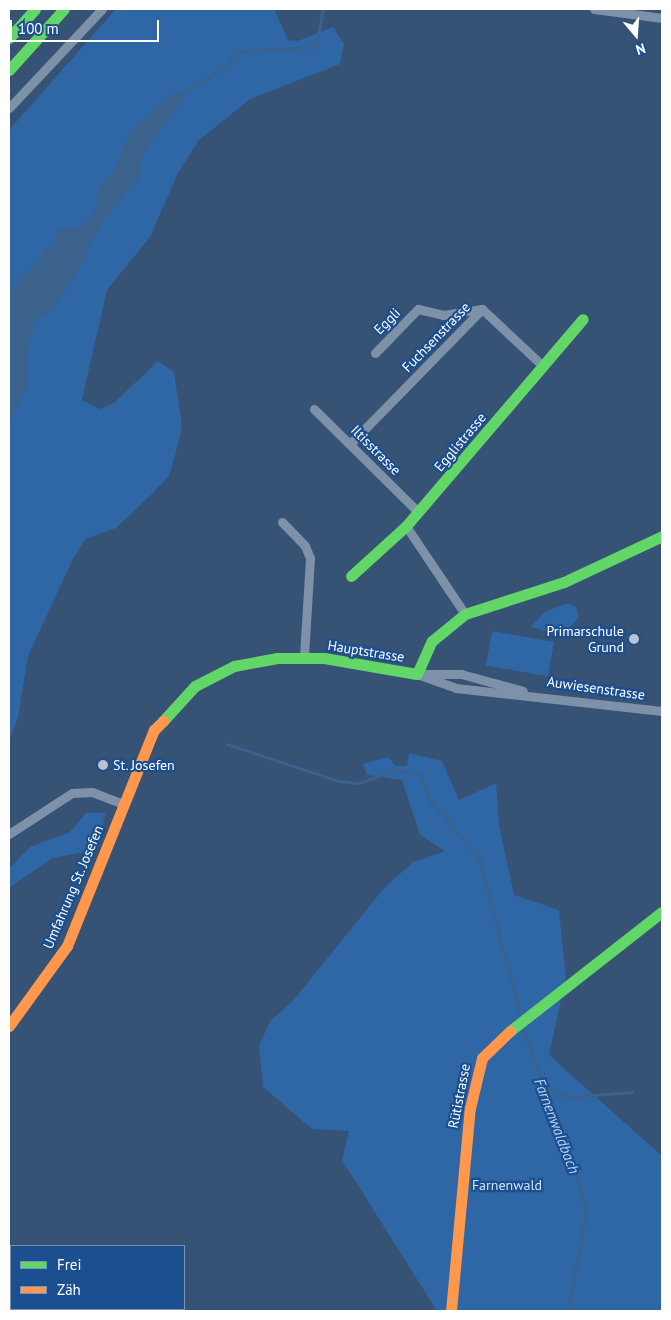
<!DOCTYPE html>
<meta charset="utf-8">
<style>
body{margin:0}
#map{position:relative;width:671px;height:1320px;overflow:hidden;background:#365274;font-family:"PT Sans",sans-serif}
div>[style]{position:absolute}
.green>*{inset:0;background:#2f66a5;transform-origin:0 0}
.water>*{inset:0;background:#3b618d}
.stream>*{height:3px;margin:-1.5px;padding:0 1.5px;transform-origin:1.5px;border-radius:1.5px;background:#3b618d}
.street>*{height:9px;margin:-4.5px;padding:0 4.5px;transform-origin:4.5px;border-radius:4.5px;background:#7d92a8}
.fast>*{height:11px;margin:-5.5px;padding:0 5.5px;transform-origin:5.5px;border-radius:5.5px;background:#63d668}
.slow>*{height:11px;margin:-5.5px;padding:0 5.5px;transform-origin:5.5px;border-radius:5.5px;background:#ff974d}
.dots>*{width:14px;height:14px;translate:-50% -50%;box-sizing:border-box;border:2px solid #1b4f8f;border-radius:50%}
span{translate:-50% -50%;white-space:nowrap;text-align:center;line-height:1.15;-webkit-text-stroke:4.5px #1b4f8f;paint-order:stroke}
.street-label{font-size:14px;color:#fff}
.poi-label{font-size:14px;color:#fff}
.right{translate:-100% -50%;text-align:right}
.left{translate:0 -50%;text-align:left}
.park-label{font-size:14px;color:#cfe3fa}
.water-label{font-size:15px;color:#b5d3f5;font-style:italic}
.frame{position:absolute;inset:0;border:10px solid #fff;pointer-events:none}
.legend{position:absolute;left:10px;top:1245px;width:175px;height:65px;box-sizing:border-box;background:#1b4f8f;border:1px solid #7695bc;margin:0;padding:6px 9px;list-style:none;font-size:15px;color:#fff}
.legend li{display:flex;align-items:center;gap:10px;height:25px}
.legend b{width:25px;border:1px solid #7695bc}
.north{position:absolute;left:611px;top:10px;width:50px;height:50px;-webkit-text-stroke:4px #1b4f8f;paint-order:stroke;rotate:162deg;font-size:14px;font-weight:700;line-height:20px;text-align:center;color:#fff}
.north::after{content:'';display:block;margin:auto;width:18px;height:22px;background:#fff;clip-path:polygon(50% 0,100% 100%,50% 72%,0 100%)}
.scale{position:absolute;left:10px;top:20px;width:149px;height:22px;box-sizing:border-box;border:2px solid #fff;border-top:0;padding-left:6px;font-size:15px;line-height:18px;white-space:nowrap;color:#fff;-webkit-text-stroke:4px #1b4f8f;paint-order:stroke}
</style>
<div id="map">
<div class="green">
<div style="clip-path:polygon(116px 9px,274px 9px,288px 40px,298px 41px,333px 27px,344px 44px,340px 64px,250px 99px,198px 141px,178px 173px,150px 237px,107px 290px,82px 400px,100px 409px,114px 403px,158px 361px,174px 372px,182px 427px,175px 456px,169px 476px,154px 492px,116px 528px,85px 539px,73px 559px,28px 656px,18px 718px,9px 740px,9px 130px)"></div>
<div style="clip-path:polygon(568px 603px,576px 607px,579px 617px,562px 636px,531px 627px,544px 612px)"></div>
<div style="left:492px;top:631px;width:63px;height:35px;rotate:10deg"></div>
<div style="clip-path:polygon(409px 753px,442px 761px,459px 800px,496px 783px,499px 825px,514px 895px,559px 910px,566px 977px,549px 1055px,662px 1156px,662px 1311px,437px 1311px,342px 1160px,349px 1131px,312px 1129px,263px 1087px,259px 1045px,271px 1020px,292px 1002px,384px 888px,413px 862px,445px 851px,420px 835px,402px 780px,367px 775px,363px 764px,388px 757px,396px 766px,407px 766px)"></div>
<div style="clip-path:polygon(86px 813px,106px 813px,96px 850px,52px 858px,9px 888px,9px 869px,30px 847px,70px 832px)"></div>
</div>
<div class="water">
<div style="clip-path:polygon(176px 90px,183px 101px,143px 153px,138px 180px,102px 222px,74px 279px,49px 313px,34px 323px,27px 354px,28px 384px,9px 421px,9px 286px,17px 287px,19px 279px,41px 259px,43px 249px,54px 248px,58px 228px,80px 228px,93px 215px,102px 182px,112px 176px,130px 132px)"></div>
</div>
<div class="stream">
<div style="left:180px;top:95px;width:57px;rotate:-32deg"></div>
<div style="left:228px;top:65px;width:17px;rotate:-57deg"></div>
<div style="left:237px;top:51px;width:79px;rotate:-2.9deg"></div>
<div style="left:316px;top:47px;width:39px;rotate:-80deg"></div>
<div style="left:227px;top:744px;width:118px;rotate:18.3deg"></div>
<div style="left:339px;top:781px;width:20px;rotate:6deg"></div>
<div style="left:359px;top:783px;width:38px;rotate:-20deg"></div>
<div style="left:395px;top:770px;width:25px;rotate:9deg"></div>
<div style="left:420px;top:774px;width:30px;rotate:69deg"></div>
<div style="left:431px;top:802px;width:74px;rotate:49.4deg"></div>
<div style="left:479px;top:858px;width:160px;rotate:75.2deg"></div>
<div style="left:523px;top:1030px;width:131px;rotate:68.9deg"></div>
<div style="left:570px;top:1152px;width:61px;rotate:74.8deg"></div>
<div style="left:586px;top:1211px;width:102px;rotate:100.2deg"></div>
<div style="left:543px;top:1087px;width:28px;rotate:21deg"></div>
<div style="left:569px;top:1097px;width:64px;rotate:-4.5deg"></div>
</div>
<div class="street">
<div style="left:594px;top:9px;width:69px;rotate:7.5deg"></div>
<div style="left:9px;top:108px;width:136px;rotate:-46.8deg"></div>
<div style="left:482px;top:309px;width:83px;rotate:43.1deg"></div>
<div style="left:375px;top:353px;width:62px;rotate:-45.7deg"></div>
<div style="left:418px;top:309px;width:26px;rotate:13deg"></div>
<div style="left:443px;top:315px;width:39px;rotate:-9deg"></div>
<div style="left:314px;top:409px;width:146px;rotate:44.7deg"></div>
<div style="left:350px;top:444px;width:189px;rotate:-45.6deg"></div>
<div style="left:282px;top:522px;width:33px;rotate:46deg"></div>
<div style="left:305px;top:546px;width:13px;rotate:67deg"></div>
<div style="left:310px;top:558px;width:99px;rotate:93.5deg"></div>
<div style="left:406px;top:526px;width:106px;rotate:56.2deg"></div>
<div style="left:417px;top:674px;width:41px;rotate:19.7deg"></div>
<div style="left:456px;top:688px;width:207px;rotate:6.4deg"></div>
<div style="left:417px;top:674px;width:44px"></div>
<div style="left:461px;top:674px;width:64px;rotate:15.3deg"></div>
<div style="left:9px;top:834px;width:75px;rotate:-33.1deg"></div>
<div style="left:72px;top:793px;width:20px;rotate:-3deg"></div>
<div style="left:92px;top:792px;width:33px;rotate:21deg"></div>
</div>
<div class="fast">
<div style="left:9px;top:38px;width:39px;rotate:-48deg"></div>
<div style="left:9px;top:70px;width:82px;rotate:-48deg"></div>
<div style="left:351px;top:576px;width:74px;rotate:-42.3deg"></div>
<div style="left:406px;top:526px;width:272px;rotate:-49.5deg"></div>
<div style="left:163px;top:721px;width:47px;rotate:-47.6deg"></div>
<div style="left:195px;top:686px;width:44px;rotate:-27.1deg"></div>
<div style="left:234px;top:666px;width:44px;rotate:-10.5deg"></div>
<div style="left:277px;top:658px;width:47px"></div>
<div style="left:324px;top:658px;width:94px;rotate:9.8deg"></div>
<div style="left:417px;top:674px;width:36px;rotate:-66deg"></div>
<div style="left:432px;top:641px;width:43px;rotate:-39.3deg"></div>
<div style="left:465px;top:614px;width:104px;rotate:-17.9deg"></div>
<div style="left:564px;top:582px;width:108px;rotate:-25.1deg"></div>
<div style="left:510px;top:1031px;width:193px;rotate:-38.1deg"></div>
</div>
<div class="slow">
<div style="left:9px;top:1026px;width:99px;rotate:-54.1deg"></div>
<div style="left:67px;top:946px;width:233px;rotate:-68.1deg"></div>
<div style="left:154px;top:730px;width:13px;rotate:-45deg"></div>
<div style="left:451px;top:1311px;width:204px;rotate:-84.7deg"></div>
<div style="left:470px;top:1108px;width:51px;rotate:-76.5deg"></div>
<div style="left:482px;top:1058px;width:39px;rotate:-44deg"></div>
</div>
<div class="dots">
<div style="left:634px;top:639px;background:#b9c2ce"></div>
<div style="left:103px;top:765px;background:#b9c2ce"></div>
</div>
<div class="street-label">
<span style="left:387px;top:321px;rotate:-45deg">Eggli</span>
<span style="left:436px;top:337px;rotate:-46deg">Fuchsenstrasse</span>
<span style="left:460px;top:442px;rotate:-50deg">Egglistrasse</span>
<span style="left:376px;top:450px;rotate:45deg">Iltisstrasse</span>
<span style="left:366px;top:651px;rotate:9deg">Hauptstrasse</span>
<span style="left:596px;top:688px;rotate:8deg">Auwiesenstrasse</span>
<span style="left:73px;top:887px;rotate:-67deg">Umfahrung St. Josefen</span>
<span style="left:459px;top:1096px;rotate:-79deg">Rütistrasse</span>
</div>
<div class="poi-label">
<span class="right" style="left:624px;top:639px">Primarschule<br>Grund</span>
<span class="left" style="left:113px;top:765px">St. Josefen</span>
</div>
<div class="park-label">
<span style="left:507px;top:1185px">Farnenwald</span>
</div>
<div class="water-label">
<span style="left:557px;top:1126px;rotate:69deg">Farnenwaldbach</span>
</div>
<div class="frame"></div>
<ul class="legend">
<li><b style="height:6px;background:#63d668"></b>Frei</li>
<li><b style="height:6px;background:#ff974d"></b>Zäh</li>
</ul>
<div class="north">N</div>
<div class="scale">100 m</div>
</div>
